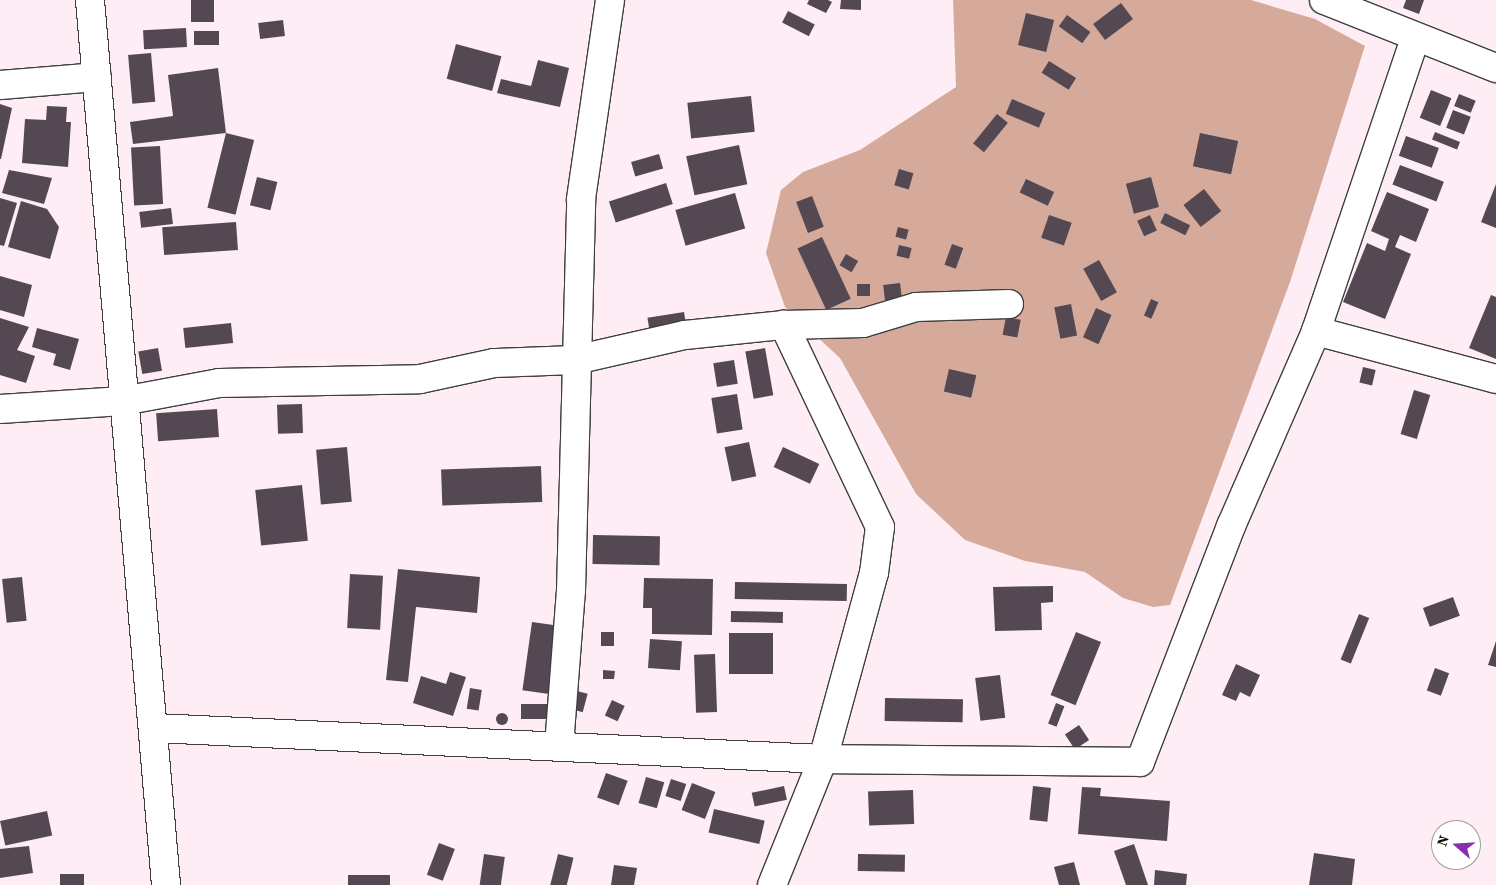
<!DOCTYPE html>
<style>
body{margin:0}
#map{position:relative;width:1496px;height:885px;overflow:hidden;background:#feedf5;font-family:"Source Serif 4",serif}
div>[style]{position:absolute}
.forest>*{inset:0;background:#d5aa9a}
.building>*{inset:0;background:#544953;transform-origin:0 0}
.round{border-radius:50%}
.roads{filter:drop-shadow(1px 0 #3f3f3f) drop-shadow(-1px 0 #3f3f3f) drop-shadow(0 1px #3f3f3f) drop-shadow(0 -1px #3f3f3f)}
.street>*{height:28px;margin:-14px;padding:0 14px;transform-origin:14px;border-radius:14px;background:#fff}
span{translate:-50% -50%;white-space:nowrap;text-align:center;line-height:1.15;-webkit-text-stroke:5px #fff;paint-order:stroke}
.north{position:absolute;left:1431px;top:820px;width:50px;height:50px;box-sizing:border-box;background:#fff;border:1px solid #9e9e9e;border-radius:50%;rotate:289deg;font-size:14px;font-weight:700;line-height:20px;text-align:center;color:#0c0c0c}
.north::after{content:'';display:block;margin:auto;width:18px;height:22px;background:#882fb1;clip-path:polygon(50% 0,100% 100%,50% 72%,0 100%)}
</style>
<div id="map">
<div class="forest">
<div style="clip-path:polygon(953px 0,1251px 0,1315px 19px,1365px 46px,1290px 282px,1170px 605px,1153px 607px,1123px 598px,1085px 572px,1025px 561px,965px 540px,916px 494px,840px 358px,785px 307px,766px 253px,781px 190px,803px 172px,860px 150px,956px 87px)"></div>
</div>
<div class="building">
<div style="left:191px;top:0;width:23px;height:22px"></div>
<div style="clip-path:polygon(809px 0,828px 0,832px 2px,826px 13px,807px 4px)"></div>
<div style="clip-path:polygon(841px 0,861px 0,861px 10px,840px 9px)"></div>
<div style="clip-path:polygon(1406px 0,1424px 0,1419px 14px,1403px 8px)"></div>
<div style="left:1121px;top:3px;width:20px;height:35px;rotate:53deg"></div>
<div style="left:788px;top:11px;width:30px;height:13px;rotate:27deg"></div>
<div style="left:1026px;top:13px;width:29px;height:33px;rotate:14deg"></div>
<div style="left:1067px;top:15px;width:29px;height:14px;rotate:36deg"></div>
<div style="left:283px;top:20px;width:16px;height:25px;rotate:83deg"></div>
<div style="left:186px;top:28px;width:19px;height:43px;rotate:87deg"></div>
<div style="left:219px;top:31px;width:14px;height:25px;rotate:90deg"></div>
<div style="left:456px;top:44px;width:47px;height:36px;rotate:15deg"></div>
<div style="left:151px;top:53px;width:49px;height:23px;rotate:85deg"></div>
<div style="clip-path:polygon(538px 60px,569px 68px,560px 107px,497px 93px,501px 79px,531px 86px)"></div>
<div style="left:1049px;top:61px;width:32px;height:14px;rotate:32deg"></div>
<div style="clip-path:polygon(218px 68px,226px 133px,133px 144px,130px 122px,173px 116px,168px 75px)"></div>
<div style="left:1431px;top:90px;width:22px;height:30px;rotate:22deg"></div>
<div style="left:1459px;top:94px;width:18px;height:13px;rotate:22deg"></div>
<div style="left:751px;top:96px;width:36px;height:64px;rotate:84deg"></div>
<div style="left:1012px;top:99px;width:36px;height:16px;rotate:23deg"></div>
<div style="clip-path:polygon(0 104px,12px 108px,1px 159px,0 159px)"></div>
<div style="clip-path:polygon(47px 106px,67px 107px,66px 122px,71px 122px,68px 167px,22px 163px,25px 119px,46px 120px)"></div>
<div style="left:1453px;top:110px;width:19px;height:19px;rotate:21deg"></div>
<div style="left:997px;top:114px;width:14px;height:38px;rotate:39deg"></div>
<div style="left:1435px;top:132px;width:27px;height:8px;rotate:22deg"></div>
<div style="left:226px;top:133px;width:29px;height:77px;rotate:14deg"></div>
<div style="left:1200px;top:133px;width:39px;height:34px;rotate:12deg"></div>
<div style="left:1406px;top:136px;width:35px;height:21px;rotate:20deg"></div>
<div style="left:739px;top:145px;width:40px;height:54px;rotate:78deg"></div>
<div style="left:160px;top:146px;width:58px;height:29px;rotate:87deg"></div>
<div style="left:659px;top:154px;width:15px;height:29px;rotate:74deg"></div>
<div style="left:1400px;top:165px;width:47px;height:21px;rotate:21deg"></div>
<div style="left:899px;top:169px;width:15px;height:17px;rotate:16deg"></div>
<div style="clip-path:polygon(9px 170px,52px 178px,44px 204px,2px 193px)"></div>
<div style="left:257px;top:177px;width:21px;height:29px;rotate:14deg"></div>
<div style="left:1151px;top:177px;width:31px;height:26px;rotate:75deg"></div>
<div style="left:1026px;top:179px;width:31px;height:15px;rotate:25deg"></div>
<div style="left:666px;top:183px;width:22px;height:60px;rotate:72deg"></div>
<div style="clip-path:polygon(1496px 184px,1496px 228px,1481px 222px)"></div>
<div style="left:1204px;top:189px;width:28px;height:26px;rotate:52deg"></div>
<div style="clip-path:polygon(1387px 192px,1429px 209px,1416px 242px,1400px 235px,1395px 247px,1411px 254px,1385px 319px,1343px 302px,1367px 243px,1385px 251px,1389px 239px,1371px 231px)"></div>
<div style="left:735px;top:193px;width:37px;height:62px;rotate:74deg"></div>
<div style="left:812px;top:196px;width:33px;height:17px;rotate:69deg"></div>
<div style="clip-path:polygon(0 198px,17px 203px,4px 246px,0 245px)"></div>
<div style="clip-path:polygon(21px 201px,47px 209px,59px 227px,50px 259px,8px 247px)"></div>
<div style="left:171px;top:208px;width:16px;height:32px;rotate:83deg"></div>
<div style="left:1165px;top:213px;width:28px;height:11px;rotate:26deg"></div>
<div style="left:1049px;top:215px;width:24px;height:24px;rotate:19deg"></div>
<div style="left:1150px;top:215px;width:17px;height:14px;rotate:66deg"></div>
<div style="left:236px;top:222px;width:28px;height:74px;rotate:86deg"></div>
<div style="left:898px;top:227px;width:11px;height:10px;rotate:15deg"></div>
<div style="left:822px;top:237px;width:68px;height:27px;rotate:65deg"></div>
<div style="left:952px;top:244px;width:12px;height:22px;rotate:20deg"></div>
<div style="left:899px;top:245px;width:13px;height:11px;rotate:13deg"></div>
<div style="left:846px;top:254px;width:14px;height:13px;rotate:30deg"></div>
<div style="left:1099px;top:260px;width:37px;height:18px;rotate:61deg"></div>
<div style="clip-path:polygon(0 276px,32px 285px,24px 317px,0 310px)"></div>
<div style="left:900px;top:283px;width:26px;height:17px;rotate:83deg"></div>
<div style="left:870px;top:284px;width:12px;height:13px;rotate:90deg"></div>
<div style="clip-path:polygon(1491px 295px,1496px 297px,1496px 359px,1469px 348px)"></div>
<div style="left:1151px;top:299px;width:8px;height:18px;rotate:23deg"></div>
<div style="left:1071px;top:304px;width:32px;height:17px;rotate:79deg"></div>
<div style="left:1096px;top:308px;width:17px;height:32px;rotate:24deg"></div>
<div style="left:684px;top:312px;width:19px;height:37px;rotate:81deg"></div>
<div style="left:1006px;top:317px;width:15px;height:18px;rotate:11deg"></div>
<div style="clip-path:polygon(0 318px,29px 327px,17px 350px,35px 356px,26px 383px,0 375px)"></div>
<div style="left:231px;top:323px;width:20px;height:48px;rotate:84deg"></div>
<div style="clip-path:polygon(37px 328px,79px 339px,70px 370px,53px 365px,56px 354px,32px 347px)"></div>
<div style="left:158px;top:348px;width:23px;height:20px;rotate:80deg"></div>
<div style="left:765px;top:348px;width:48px;height:20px;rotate:80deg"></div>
<div style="left:734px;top:360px;width:24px;height:21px;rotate:81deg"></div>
<div style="left:1363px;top:367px;width:13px;height:16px;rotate:13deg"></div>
<div style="left:949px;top:369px;width:28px;height:23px;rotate:13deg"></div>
<div style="left:1414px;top:390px;width:17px;height:46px;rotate:17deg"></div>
<div style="left:737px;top:394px;width:36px;height:26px;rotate:81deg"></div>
<div style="left:302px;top:404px;width:29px;height:25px;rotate:88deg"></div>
<div style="left:217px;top:409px;width:28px;height:61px;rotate:86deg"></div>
<div style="left:749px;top:442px;width:35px;height:25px;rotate:78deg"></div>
<div style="left:347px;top:447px;width:55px;height:31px;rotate:85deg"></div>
<div style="left:783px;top:447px;width:40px;height:22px;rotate:25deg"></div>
<div style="left:541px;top:466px;width:36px;height:100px;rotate:88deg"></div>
<div style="left:302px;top:485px;width:56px;height:47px;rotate:84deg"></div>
<div style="left:593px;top:535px;width:67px;height:29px;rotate:1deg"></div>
<div style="clip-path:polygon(398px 569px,480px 577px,477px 613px,416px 607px,408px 682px,386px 680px)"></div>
<div style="left:350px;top:574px;width:33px;height:54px;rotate:3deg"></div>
<div style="left:22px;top:577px;width:44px;height:20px;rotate:84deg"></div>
<div style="clip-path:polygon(644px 578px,713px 579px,712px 635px,652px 634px,652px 608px,643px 608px)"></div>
<div style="left:735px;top:582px;width:112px;height:17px;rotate:1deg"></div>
<div style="clip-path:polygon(1053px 586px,1053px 602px,1041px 603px,1042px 630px,995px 631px,993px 587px)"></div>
<div style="left:1453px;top:597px;width:20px;height:32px;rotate:70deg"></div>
<div style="left:731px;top:611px;width:52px;height:11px;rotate:1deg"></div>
<div style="left:1359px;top:614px;width:11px;height:49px;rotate:22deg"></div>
<div style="left:532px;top:622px;width:27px;height:69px;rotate:8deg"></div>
<div style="left:601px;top:632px;width:13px;height:14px"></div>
<div style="left:1076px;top:632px;width:27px;height:68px;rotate:22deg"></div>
<div style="left:729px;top:633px;width:44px;height:41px"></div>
<div style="left:650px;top:639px;width:32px;height:29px;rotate:4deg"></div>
<div style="clip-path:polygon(1496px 641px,1496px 667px,1488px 665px)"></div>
<div style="left:715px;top:654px;width:58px;height:21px;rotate:88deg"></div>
<div style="clip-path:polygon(1236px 664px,1260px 675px,1250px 697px,1240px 692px,1236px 701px,1222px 695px)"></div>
<div style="left:1435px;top:668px;width:15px;height:24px;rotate:20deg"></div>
<div style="clip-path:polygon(603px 670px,615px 671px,614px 679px,603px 679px)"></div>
<div style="clip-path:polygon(450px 672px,466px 677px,453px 716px,413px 703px,421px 676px,446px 684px)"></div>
<div style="left:1000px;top:675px;width:43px;height:25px;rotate:83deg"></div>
<div style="left:470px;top:688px;width:12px;height:21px;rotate:9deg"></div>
<div style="left:577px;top:691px;width:11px;height:19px;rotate:15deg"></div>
<div style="left:885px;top:698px;width:78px;height:23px;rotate:1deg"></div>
<div style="left:612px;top:700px;width:14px;height:17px;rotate:25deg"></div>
<div style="left:1056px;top:703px;width:9px;height:22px;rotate:21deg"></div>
<div style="left:521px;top:704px;width:26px;height:15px"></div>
<div class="round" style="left:496px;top:713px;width:12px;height:12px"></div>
<div style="left:1079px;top:725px;width:18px;height:17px;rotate:56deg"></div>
<div style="left:606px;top:773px;width:23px;height:26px;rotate:20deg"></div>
<div style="left:646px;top:777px;width:19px;height:27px;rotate:16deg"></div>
<div style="left:671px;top:779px;width:16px;height:18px;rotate:18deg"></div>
<div style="left:692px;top:783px;width:25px;height:29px;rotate:21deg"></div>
<div style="left:784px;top:786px;width:14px;height:33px;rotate:78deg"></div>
<div style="left:1033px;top:786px;width:18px;height:34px;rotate:6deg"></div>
<div style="clip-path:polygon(1082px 787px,1101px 788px,1100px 796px,1170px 801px,1167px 841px,1078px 834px)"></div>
<div style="left:913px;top:790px;width:34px;height:45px;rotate:88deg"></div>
<div style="left:714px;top:809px;width:52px;height:24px;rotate:13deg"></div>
<div style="left:47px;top:811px;width:25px;height:48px;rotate:78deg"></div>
<div style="left:439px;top:843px;width:17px;height:34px;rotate:21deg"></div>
<div style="clip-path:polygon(1134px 844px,1148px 885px,1126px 885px,1114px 851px)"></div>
<div style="clip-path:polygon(29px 846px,33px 873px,0 878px,0 849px)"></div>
<div style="clip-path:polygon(1314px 853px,1355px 859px,1352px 885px,1309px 885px)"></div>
<div style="left:484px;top:854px;width:21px;height:31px;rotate:8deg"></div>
<div style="left:558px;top:854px;width:16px;height:32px;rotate:14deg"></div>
<div style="left:858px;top:854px;width:47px;height:17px;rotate:1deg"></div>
<div style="clip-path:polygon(1074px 862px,1080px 885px,1059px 885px,1054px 867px)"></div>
<div style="clip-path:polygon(614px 865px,637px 868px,634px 885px,611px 885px)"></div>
<div style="clip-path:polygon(1155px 870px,1187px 874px,1186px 885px,1154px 885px)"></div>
<div style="left:60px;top:874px;width:24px;height:11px"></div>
<div style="left:390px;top:875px;width:10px;height:42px;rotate:90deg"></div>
</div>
<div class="roads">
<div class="street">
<div style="left:90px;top:0;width:888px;rotate:85.09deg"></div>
<div style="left:1324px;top:0;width:185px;rotate:21.6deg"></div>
<div style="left:0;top:85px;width:97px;rotate:-4.7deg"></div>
<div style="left:1316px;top:331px;width:186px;rotate:14.9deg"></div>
<div style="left:0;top:409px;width:123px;rotate:-3.7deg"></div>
<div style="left:123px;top:401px;width:98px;rotate:-10.6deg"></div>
<div style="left:219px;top:383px;width:201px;rotate:-1.1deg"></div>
<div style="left:420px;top:379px;width:76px;rotate:-12.2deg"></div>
<div style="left:494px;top:363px;width:81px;rotate:-2.1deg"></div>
<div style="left:575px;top:360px;width:113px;rotate:-12.8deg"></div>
<div style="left:685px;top:335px;width:100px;rotate:-5.8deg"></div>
<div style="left:784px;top:325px;width:79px;rotate:-1.5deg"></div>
<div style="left:863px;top:323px;width:55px;rotate:-16.8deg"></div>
<div style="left:916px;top:307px;width:93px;rotate:-1.8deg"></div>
<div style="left:155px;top:728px;width:669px;rotate:2.66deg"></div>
<div style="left:823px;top:759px;width:317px;rotate:0.5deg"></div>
<div style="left:1140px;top:762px;width:253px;rotate:-68.9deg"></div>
<div style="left:1231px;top:526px;width:213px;rotate:-66.4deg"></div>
<div style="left:1316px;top:331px;width:309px;rotate:-71.3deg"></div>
<div style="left:559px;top:746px;width:155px;rotate:-85.6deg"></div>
<div style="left:571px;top:591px;width:392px;rotate:-88.5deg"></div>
<div style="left:581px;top:199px;width:201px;rotate:-81.7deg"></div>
<div style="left:772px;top:885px;width:136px;rotate:-68deg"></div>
<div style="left:823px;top:759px;width:193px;rotate:-74.7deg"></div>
<div style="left:874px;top:573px;width:46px;rotate:-82.6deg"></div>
<div style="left:880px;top:527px;width:224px;rotate:-115.4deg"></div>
</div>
</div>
<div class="north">N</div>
</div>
